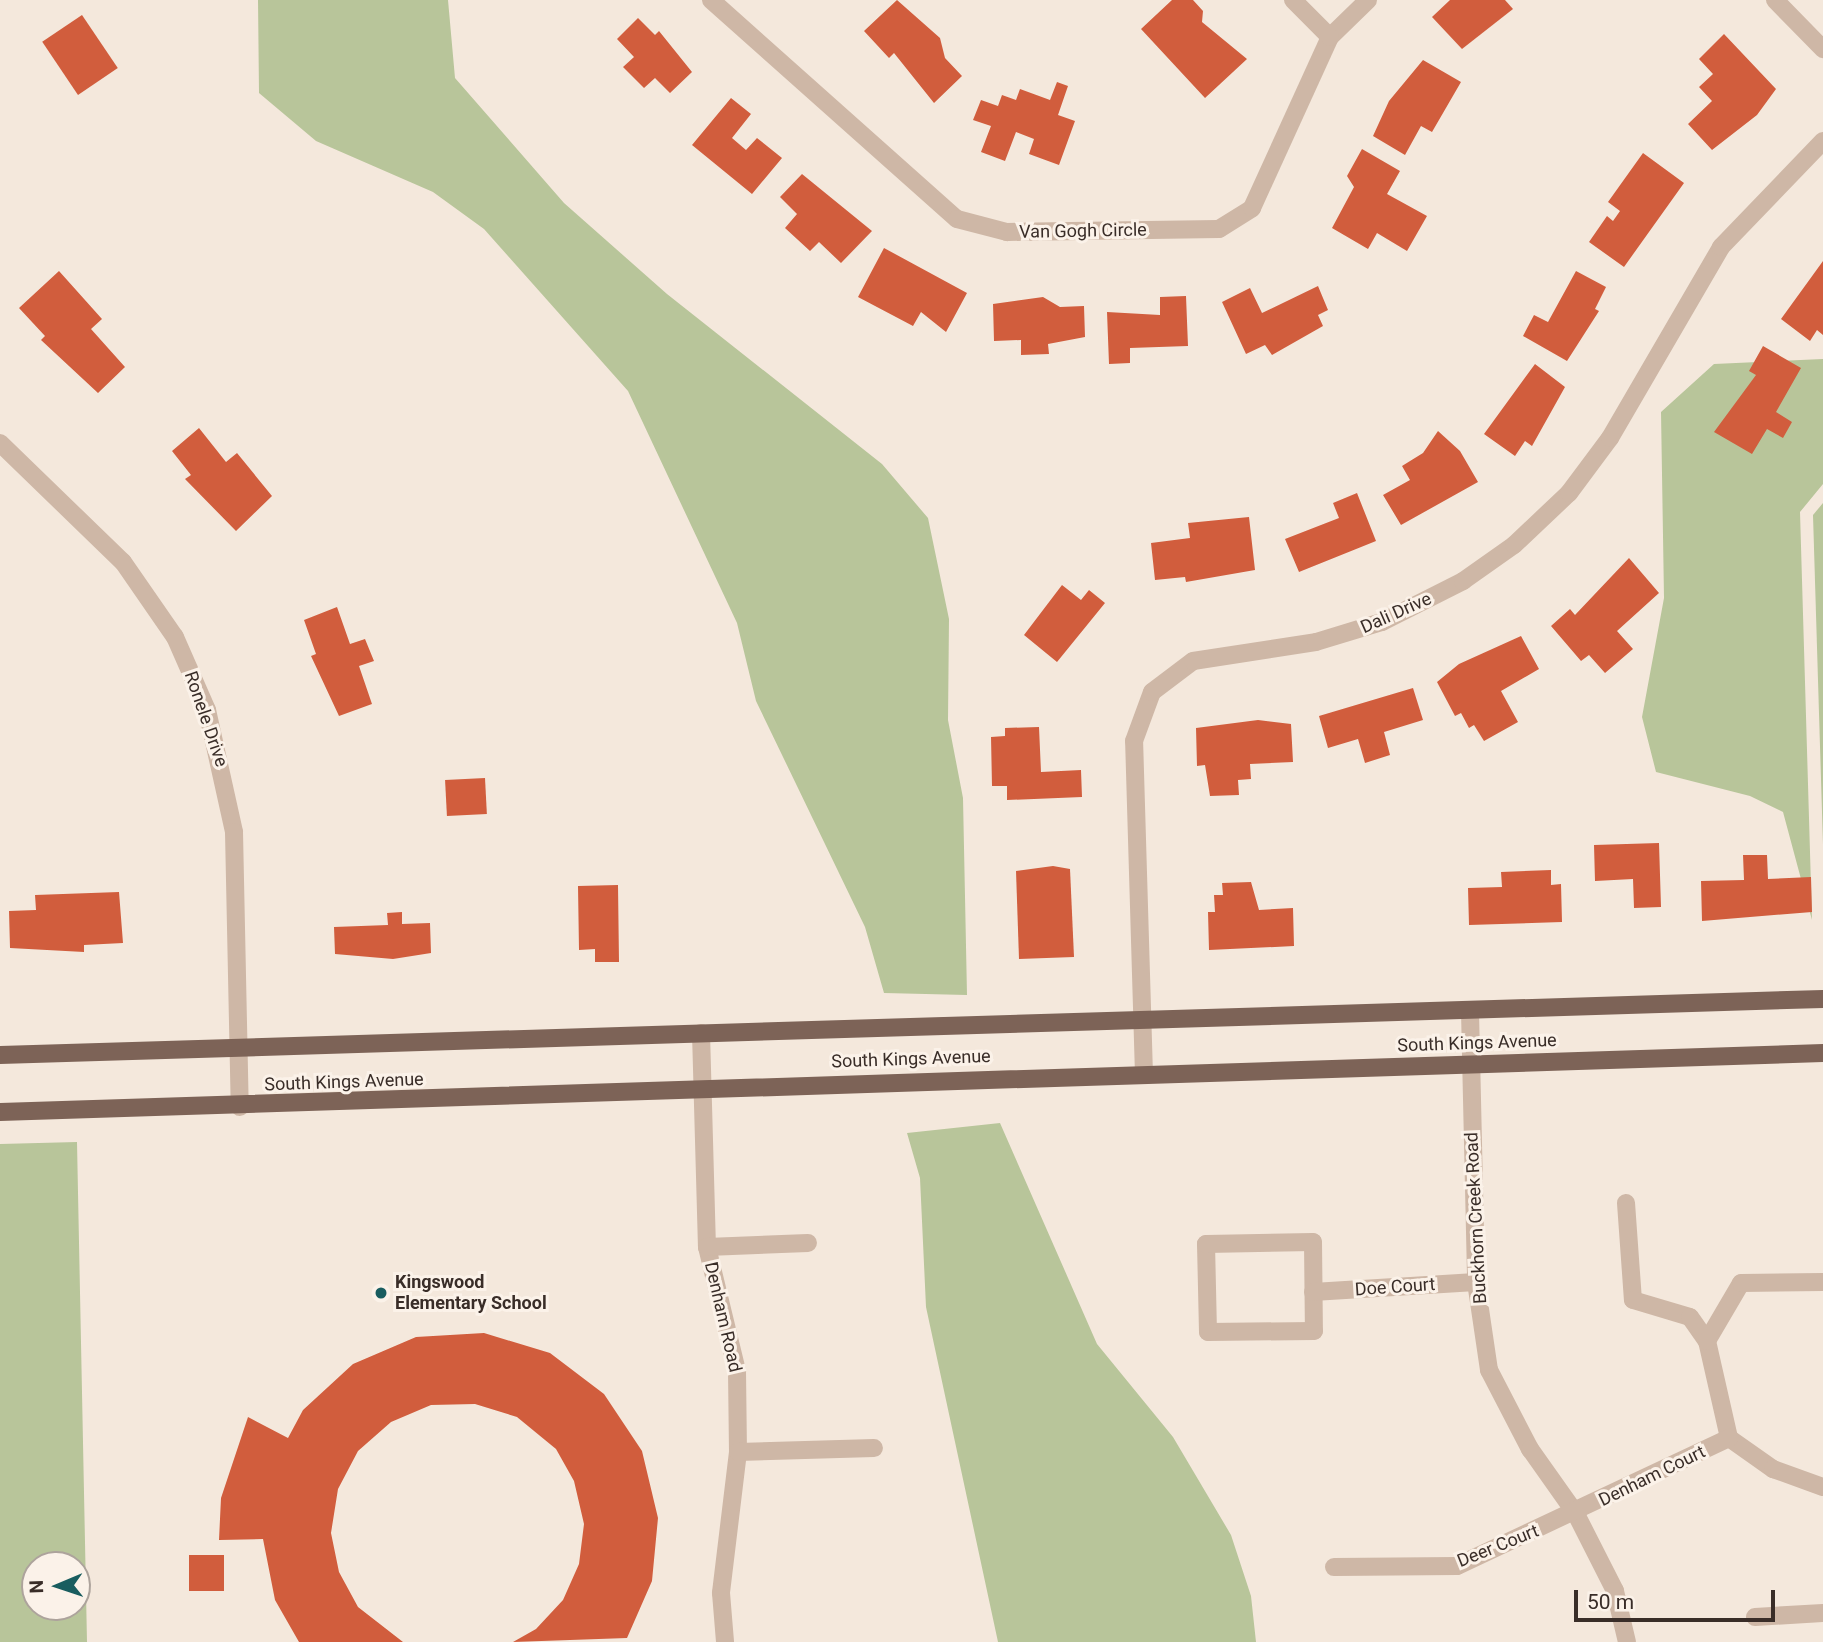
<!DOCTYPE html>
<style>
body{margin:0}
#map{position:relative;width:1823px;height:1642px;overflow:hidden;background:#f4e8dc;font-family:Roboto,sans-serif}
div>[style]{position:absolute}
.green>*{inset:0;background:#b8c59a}
.building>*{inset:0;background:#d15d3d;transform-origin:0 0}
.minor>*{height:18px;margin:-9px;padding:0 9px;transform-origin:9px;border-radius:9px;background:#ceb7a6}
.major>*{height:18px;margin:-9px;padding:0 9px;transform-origin:9px;border-radius:9px;background:#7d6357}
.dots>*{width:19px;height:19px;translate:-50% -50%;box-sizing:border-box;border:4px solid #fbf2e9;border-radius:50%}
span{translate:-50% -50%;white-space:nowrap;text-align:center;line-height:1.15;-webkit-text-stroke:6px #fbf2e9;paint-order:stroke}
.street-label{font-size:18px;color:#392d28}
.poi-label{font-size:18px;color:#392d28;font-weight:700}
.left{translate:0 -50%;text-align:left}
.north{position:absolute;left:21px;top:1551px;width:70px;height:70px;box-sizing:border-box;background:#fbf2e9;border:2px solid #ada39c;border-radius:50%;rotate:268deg;font-size:19px;font-weight:700;line-height:28px;text-align:center;color:#392d28}
.north::after{content:'';display:block;margin:auto;width:24px;height:32px;background:#195d5f;clip-path:polygon(50% 0,100% 100%,50% 72%,0 100%)}
.scale{position:absolute;left:1574px;top:1590px;width:201px;height:32px;box-sizing:border-box;border:4px solid #392d28;border-top:0;padding-left:9px;font-size:21px;line-height:24px;white-space:nowrap;color:#392d28;-webkit-text-stroke:5px #fbf2e9;paint-order:stroke}
</style>
<div id="map">
<div class="green">
<div style="clip-path:polygon(258px 0,448px 0,455px 78px,564px 203px,667px 294px,882px 464px,928px 518px,949px 619px,948px 720px,963px 798px,967px 995px,884px 993px,865px 927px,756px 701px,737px 623px,628px 391px,484px 229px,433px 192px,316px 141px,259px 93px)"></div>
<div style="clip-path:polygon(1823px 359px,1823px 484px,1800px 512px,1812px 920px,1783px 812px,1750px 796px,1656px 772px,1642px 717px,1664px 598px,1661px 412px,1714px 364px)"></div>
<div style="clip-path:polygon(1823px 503px,1823px 845px,1813px 515px)"></div>
<div style="clip-path:polygon(1000px 1123px,1097px 1344px,1173px 1437px,1231px 1535px,1251px 1596px,1256px 1642px,998px 1642px,926px 1307px,920px 1178px,907px 1133px)"></div>
<div style="clip-path:polygon(evenodd,77px 1142px,87px 1642px,0 1642px,0 1144px,77px 1142px,35px 1565px,77px 1565px,77px 1607px,35px 1607px,35px 1565px)"></div>
</div>
<div class="building">
<div style="clip-path:polygon(897px 0,940px 38px,945px 58px,962px 76px,934px 103px,894px 53px,889px 58px,864px 31px)"></div>
<div style="clip-path:polygon(1172px 0,1193px 0,1203px 11px,1202px 22px,1247px 59px,1205px 98px,1141px 29px)"></div>
<div style="clip-path:polygon(1450px 0,1505px 0,1513px 9px,1462px 49px,1432px 17px)"></div>
<div style="left:82px;top:15px;width:64px;height:48px;rotate:56deg"></div>
<div style="clip-path:polygon(638px 18px,655px 35px,659px 31px,692px 72px,670px 93px,655px 78px,644px 88px,623px 67px,634px 57px,617px 39px)"></div>
<div style="clip-path:polygon(1724px 34px,1776px 89px,1757px 115px,1712px 150px,1688px 124px,1712px 101px,1699px 87px,1713px 74px,1699px 59px)"></div>
<div style="clip-path:polygon(1423px 60px,1461px 82px,1432px 132px,1421px 126px,1405px 155px,1373px 136px,1389px 101px)"></div>
<div style="clip-path:polygon(1057px 82px,1068px 86px,1058px 115px,1075px 121px,1059px 165px,1029px 154px,1034px 139px,1016px 132px,1005px 161px,981px 152px,991px 126px,973px 120px,981px 100px,998px 106px,1002px 95px,1016px 100px,1020px 89px,1050px 100px)"></div>
<div style="clip-path:polygon(731px 98px,751px 114px,732px 138px,746px 150px,757px 138px,782px 158px,752px 194px,692px 145px)"></div>
<div style="clip-path:polygon(1362px 149px,1400px 171px,1387px 194px,1427px 216px,1407px 251px,1377px 233px,1368px 249px,1332px 228px,1354px 187px,1347px 176px)"></div>
<div style="clip-path:polygon(1643px 153px,1684px 183px,1624px 267px,1589px 242px,1607px 216px,1613px 221px,1620px 211px,1608px 202px)"></div>
<div style="clip-path:polygon(802px 174px,872px 231px,841px 263px,819px 242px,810px 251px,785px 228px,797px 214px,780px 197px)"></div>
<div style="clip-path:polygon(884px 248px,967px 293px,946px 332px,921px 312px,913px 326px,858px 297px)"></div>
<div style="clip-path:polygon(1823px 261px,1823px 335px,1817px 330px,1810px 341px,1781px 319px)"></div>
<div style="clip-path:polygon(59px 271px,102px 319px,91px 329px,125px 367px,98px 393px,41px 340px,45px 336px,19px 308px)"></div>
<div style="clip-path:polygon(1576px 271px,1606px 287px,1595px 309px,1599px 311px,1567px 361px,1523px 336px,1534px 315px,1548px 322px)"></div>
<div style="clip-path:polygon(1318px 286px,1328px 310px,1318px 315px,1323px 326px,1272px 355px,1265px 345px,1246px 354px,1222px 302px,1250px 288px,1262px 313px)"></div>
<div style="clip-path:polygon(1186px 296px,1188px 346px,1130px 348px,1130px 363px,1109px 364px,1107px 312px,1160px 315px,1160px 297px)"></div>
<div style="clip-path:polygon(1043px 297px,1060px 307px,1084px 306px,1085px 337px,1048px 344px,1049px 354px,1021px 355px,1021px 340px,994px 341px,993px 304px)"></div>
<div style="clip-path:polygon(1763px 346px,1801px 368px,1776px 412px,1792px 422px,1783px 438px,1767px 429px,1752px 454px,1714px 432px,1756px 375px,1749px 371px)"></div>
<div style="clip-path:polygon(1535px 364px,1565px 387px,1532px 446px,1525px 441px,1515px 456px,1484px 434px)"></div>
<div style="clip-path:polygon(199px 428px,226px 462px,237px 453px,272px 496px,236px 531px,185px 479px,191px 475px,172px 451px)"></div>
<div style="clip-path:polygon(1438px 431px,1460px 451px,1478px 482px,1401px 525px,1383px 495px,1410px 480px,1402px 466px,1423px 453px)"></div>
<div style="clip-path:polygon(1357px 493px,1376px 541px,1299px 572px,1285px 539px,1339px 518px,1333px 503px)"></div>
<div style="clip-path:polygon(1249px 517px,1255px 570px,1186px 582px,1185px 577px,1155px 580px,1151px 543px,1190px 538px,1188px 523px)"></div>
<div style="clip-path:polygon(1629px 558px,1659px 593px,1617px 631px,1633px 649px,1605px 673px,1589px 655px,1581px 661px,1551px 626px,1570px 609px,1575px 615px)"></div>
<div style="clip-path:polygon(1062px 585px,1081px 600px,1089px 590px,1105px 603px,1057px 662px,1024px 635px)"></div>
<div style="clip-path:polygon(337px 607px,350px 644px,365px 639px,374px 661px,359px 666px,372px 704px,339px 716px,311px 656px,316px 654px,304px 620px)"></div>
<div style="clip-path:polygon(1521px 636px,1539px 669px,1501px 691px,1518px 722px,1484px 741px,1474px 725px,1469px 728px,1461px 713px,1455px 716px,1437px 682px,1459px 664px)"></div>
<div style="clip-path:polygon(1413px 688px,1423px 720px,1384px 732px,1390px 755px,1365px 763px,1358px 739px,1328px 748px,1319px 716px)"></div>
<div style="clip-path:polygon(1258px 720px,1291px 724px,1293px 762px,1250px 764px,1251px 779px,1238px 780px,1239px 795px,1210px 796px,1205px 765px,1197px 766px,1196px 728px)"></div>
<div style="clip-path:polygon(1039px 727px,1041px 772px,1081px 770px,1082px 797px,1007px 800px,1007px 786px,992px 786px,991px 737px,1005px 736px,1005px 728px)"></div>
<div style="left:485px;top:778px;width:36px;height:40px;rotate:87deg"></div>
<div style="clip-path:polygon(1659px 843px,1661px 907px,1634px 908px,1633px 879px,1595px 881px,1594px 845px)"></div>
<div style="clip-path:polygon(1743px 855px,1767px 855px,1768px 879px,1811px 877px,1812px 912px,1702px 921px,1701px 881px,1744px 880px)"></div>
<div style="clip-path:polygon(1053px 866px,1070px 869px,1074px 957px,1019px 959px,1016px 871px)"></div>
<div style="clip-path:polygon(1551px 870px,1551px 885px,1561px 884px,1562px 922px,1469px 925px,1468px 888px,1502px 887px,1501px 872px)"></div>
<div style="clip-path:polygon(1251px 882px,1259px 910px,1293px 908px,1294px 946px,1209px 950px,1208px 912px,1215px 912px,1214px 895px,1223px 895px,1222px 883px)"></div>
<div style="clip-path:polygon(618px 885px,619px 962px,595px 962px,595px 949px,579px 950px,578px 886px)"></div>
<div style="clip-path:polygon(119px 892px,123px 943px,84px 945px,84px 952px,10px 948px,9px 911px,36px 910px,35px 895px)"></div>
<div style="clip-path:polygon(402px 912px,402px 924px,430px 923px,431px 953px,393px 959px,335px 954px,334px 927px,388px 925px,387px 913px)"></div>
<div style="clip-path:polygon(484px 1333px,550px 1353px,604px 1394px,642px 1451px,658px 1518px,652px 1581px,627px 1638px,513px 1642px,536px 1629px,563px 1600px,579px 1564px,584px 1524px,574px 1481px,556px 1449px,517px 1417px,475px 1404px,431px 1405px,391px 1422px,358px 1451px,338px 1489px,331px 1533px,339px 1572px,358px 1607px,403px 1642px,299px 1642px,275px 1600px,263px 1539px,219px 1540px,221px 1498px,248px 1417px,288px 1438px,303px 1410px,353px 1364px,416px 1337px)"></div>
<div style="left:224px;top:1555px;width:36px;height:35px;rotate:90deg"></div>
</div>
<div class="minor">
<div style="left:711px;top:0;width:329px;rotate:41.7deg"></div>
<div style="left:957px;top:219px;width:52px;rotate:14.6deg"></div>
<div style="left:1007px;top:232px;width:212px;rotate:-0.8deg"></div>
<div style="left:1219px;top:229px;width:39px;rotate:-32deg"></div>
<div style="left:1252px;top:208px;width:188px;rotate:-65.5deg"></div>
<div style="left:1330px;top:37px;width:53px;rotate:-44.2deg"></div>
<div style="left:1293px;top:0;width:52px;rotate:45deg"></div>
<div style="left:1775px;top:0;width:69px;rotate:45.6deg"></div>
<div style="left:0;top:443px;width:171px;rotate:44.1deg"></div>
<div style="left:123px;top:562px;width:91px;rotate:55.3deg"></div>
<div style="left:175px;top:637px;width:80px;rotate:66.3deg"></div>
<div style="left:207px;top:710px;width:125px;rotate:77.5deg"></div>
<div style="left:234px;top:832px;width:275px;rotate:88.8deg"></div>
<div style="left:1470px;top:1011px;width:271px;rotate:88.7deg"></div>
<div style="left:1476px;top:1282px;width:89px;rotate:81.6deg"></div>
<div style="left:1489px;top:1370px;width:89px;rotate:62.6deg"></div>
<div style="left:1530px;top:1449px;width:80px;rotate:54.7deg"></div>
<div style="left:1576px;top:1514px;width:86px;rotate:63.1deg"></div>
<div style="left:1615px;top:1591px;width:52px;rotate:76.8deg"></div>
<div style="left:701px;top:1033px;width:214px;rotate:88.4deg"></div>
<div style="left:707px;top:1247px;width:128px;rotate:76.4deg"></div>
<div style="left:737px;top:1371px;width:81px;rotate:89.3deg"></div>
<div style="left:738px;top:1452px;width:142px;rotate:96.9deg"></div>
<div style="left:721px;top:1593px;width:49px;rotate:85.3deg"></div>
<div style="left:1144px;top:1075px;width:334px;rotate:-91.7deg"></div>
<div style="left:1134px;top:741px;width:52px;rotate:-69.8deg"></div>
<div style="left:1152px;top:692px;width:51px;rotate:-37.1deg"></div>
<div style="left:1193px;top:661px;width:124px;rotate:-8.8deg"></div>
<div style="left:1316px;top:642px;width:69px;rotate:-16.9deg"></div>
<div style="left:1382px;top:622px;width:91px;rotate:-26.8deg"></div>
<div style="left:1463px;top:581px;width:62px;rotate:-35.2deg"></div>
<div style="left:1514px;top:545px;width:76px;rotate:-43.4deg"></div>
<div style="left:1569px;top:493px;width:69px;rotate:-53.3deg"></div>
<div style="left:1610px;top:438px;width:221px;rotate:-59.8deg"></div>
<div style="left:1721px;top:247px;width:147px;rotate:-46.1deg"></div>
<div style="left:1626px;top:1203px;width:97px;rotate:85.9deg"></div>
<div style="left:1633px;top:1300px;width:59px;rotate:16.6deg"></div>
<div style="left:1690px;top:1317px;width:29px;rotate:55deg"></div>
<div style="left:1707px;top:1341px;width:99px;rotate:77.2deg"></div>
<div style="left:1313px;top:1242px;width:89px;rotate:89.4deg"></div>
<div style="left:1314px;top:1331px;width:106px;rotate:179.5deg"></div>
<div style="left:1208px;top:1332px;width:88px;rotate:-91.3deg"></div>
<div style="left:1206px;top:1244px;width:107px;rotate:-1.1deg"></div>
<div style="left:707px;top:1247px;width:101px;rotate:-2.3deg"></div>
<div style="left:1313px;top:1292px;width:163px;rotate:-3.5deg"></div>
<div style="left:1707px;top:1341px;width:67px;rotate:-59.6deg"></div>
<div style="left:1741px;top:1283px;width:82px;rotate:-0.7deg"></div>
<div style="left:1729px;top:1438px;width:54px;rotate:35.2deg"></div>
<div style="left:1773px;top:1469px;width:53px;rotate:19.8deg"></div>
<div style="left:738px;top:1452px;width:136px;rotate:-1.7deg"></div>
<div style="left:1334px;top:1567px;width:123px;rotate:-0.5deg"></div>
<div style="left:1457px;top:1566px;width:301px;rotate:-25.2deg"></div>
<div style="left:1755px;top:1617px;width:68px;rotate:-3.4deg"></div>
</div>
<div class="major">
<div style="left:0;top:1055px;width:1824px;rotate:-1.76deg"></div>
<div style="left:0;top:1112px;width:1824px;rotate:-1.85deg"></div>
</div>
<div class="dots">
<div style="left:381px;top:1293px;background:#195d5f"></div>
</div>
<div class="street-label">
<span style="left:1083px;top:231px;rotate:-1deg">Van Gogh Circle</span>
<span style="left:1396px;top:613px;rotate:-24deg">Dali Drive</span>
<span style="left:206px;top:719px;rotate:71deg">Ronele Drive</span>
<span style="left:1477px;top:1043px;rotate:-2deg">South Kings Avenue</span>
<span style="left:911px;top:1059px;rotate:-2deg">South Kings Avenue</span>
<span style="left:344px;top:1082px;rotate:-2deg">South Kings Avenue</span>
<span style="left:1476px;top:1218px;rotate:-93deg">Buckhorn Creek Road</span>
<span style="left:1395px;top:1287px;rotate:-4deg">Doe Court</span>
<span style="left:723px;top:1317px;rotate:77deg">Denham Road</span>
<span style="left:1652px;top:1476px;rotate:-26deg">Denham Court</span>
<span style="left:1498px;top:1546px;rotate:-22deg">Deer Court</span>
</div>
<div class="poi-label">
<span class="left" style="left:395px;top:1293px">Kingswood<br>Elementary School</span>
</div>
<div class="north">N</div>
<div class="scale">50 m</div>
</div>
